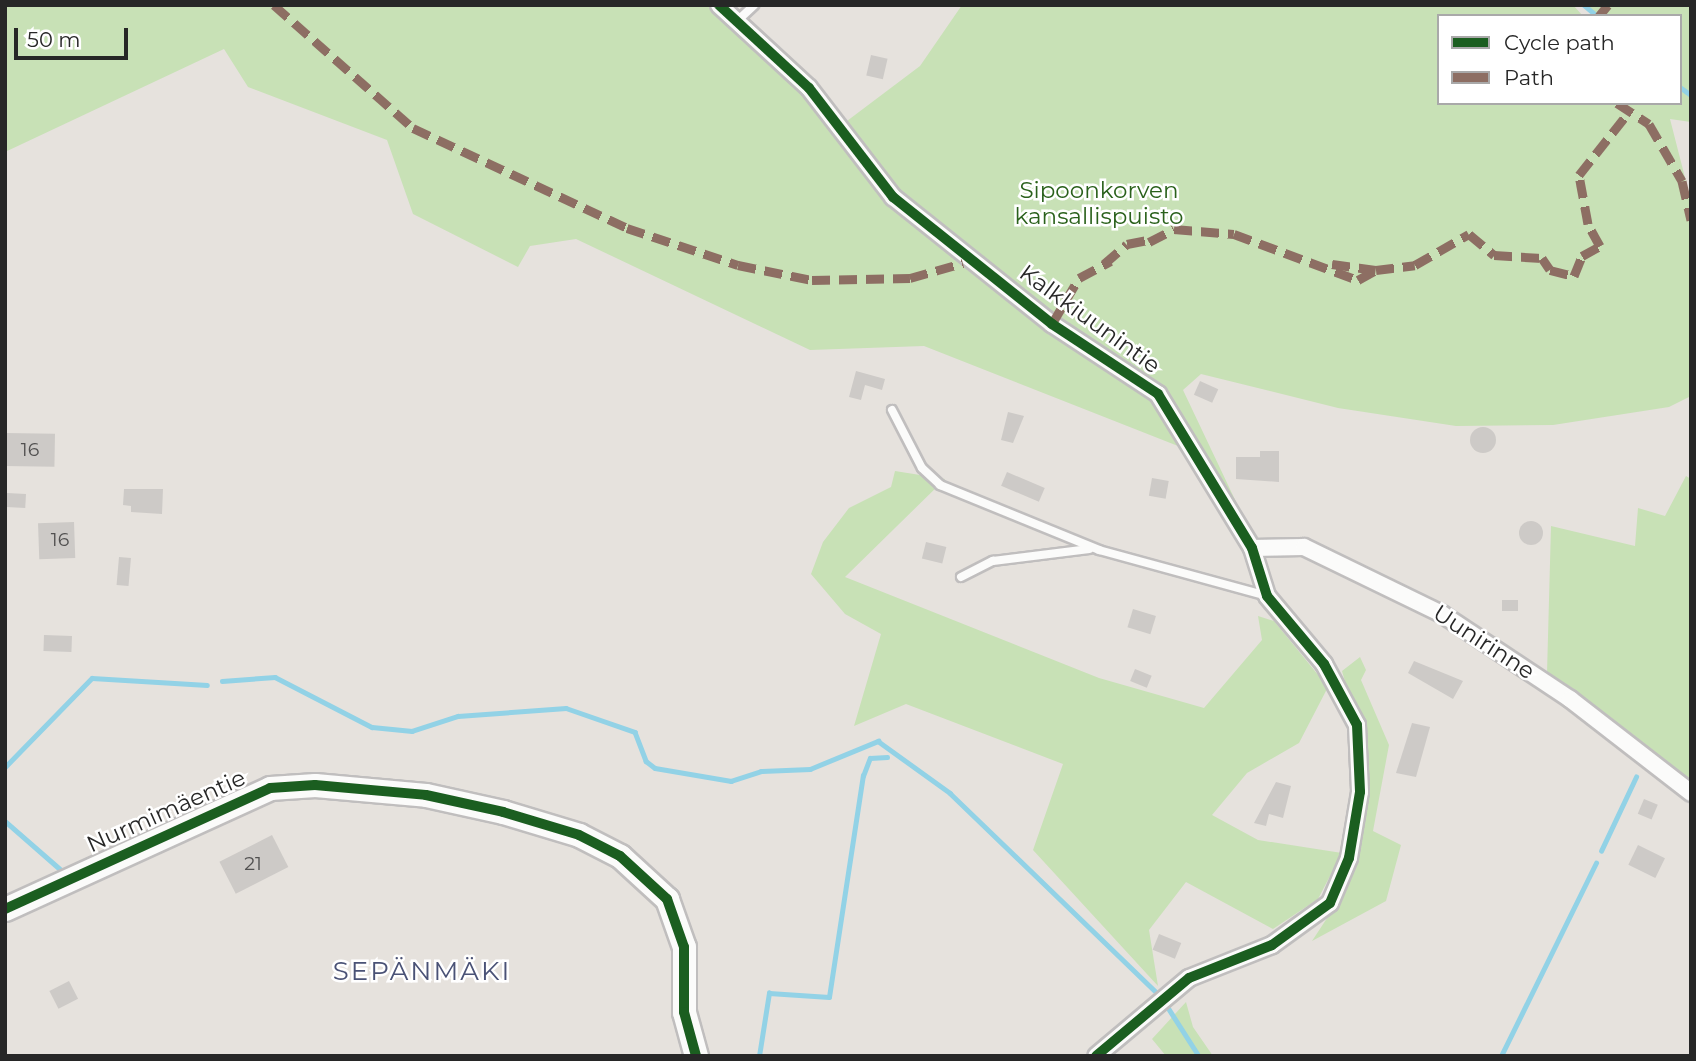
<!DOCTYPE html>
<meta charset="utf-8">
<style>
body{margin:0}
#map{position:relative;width:1696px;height:1061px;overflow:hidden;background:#e6e2dd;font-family:Montserrat,sans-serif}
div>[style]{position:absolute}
.green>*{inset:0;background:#c8e1b6}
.stream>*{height:4.5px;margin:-2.25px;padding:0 2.25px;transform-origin:2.25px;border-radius:2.25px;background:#92d2e6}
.building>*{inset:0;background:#cdcac7;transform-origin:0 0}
.round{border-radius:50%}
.roads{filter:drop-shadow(2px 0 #c0bebe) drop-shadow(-2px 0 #c0bebe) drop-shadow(0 2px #c0bebe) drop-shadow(0 -2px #c0bebe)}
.lane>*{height:8px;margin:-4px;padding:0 4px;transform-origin:4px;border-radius:4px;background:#fbfbfa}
.street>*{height:16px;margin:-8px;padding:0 8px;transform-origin:8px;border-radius:8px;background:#fbfbfa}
.secondary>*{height:23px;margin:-11.5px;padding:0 11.5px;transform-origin:11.5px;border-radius:11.5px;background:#fbfbfa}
.quiet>*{height:9px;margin-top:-4.5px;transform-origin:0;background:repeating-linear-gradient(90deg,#8d6e63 0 18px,transparent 0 27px)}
.cycleway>*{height:10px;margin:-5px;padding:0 5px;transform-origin:5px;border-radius:5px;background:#1b5e20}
span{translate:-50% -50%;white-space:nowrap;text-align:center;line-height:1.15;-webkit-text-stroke:5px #fff;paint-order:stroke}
.number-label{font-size:19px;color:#515050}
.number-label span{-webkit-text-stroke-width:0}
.park-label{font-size:23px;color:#2a611b}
.street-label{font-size:23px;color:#272727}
.quarter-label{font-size:26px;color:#4a5276;letter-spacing:2px}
.frame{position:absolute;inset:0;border:7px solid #272727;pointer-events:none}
.legend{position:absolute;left:1437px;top:14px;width:245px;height:91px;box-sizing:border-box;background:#fff;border:2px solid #a9a9a9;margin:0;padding:9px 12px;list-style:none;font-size:21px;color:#272727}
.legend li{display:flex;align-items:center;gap:14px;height:35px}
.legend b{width:35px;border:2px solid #a9a9a9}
.scale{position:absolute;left:14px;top:28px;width:114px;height:32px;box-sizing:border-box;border:4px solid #272727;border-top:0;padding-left:9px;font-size:21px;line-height:24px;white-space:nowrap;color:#272727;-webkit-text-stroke:5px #fff;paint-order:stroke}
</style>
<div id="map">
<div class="green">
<div style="clip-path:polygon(5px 5px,725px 5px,843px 124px,920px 66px,962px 5px,1573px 5px,1583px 16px,1439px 16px,1439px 103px,1680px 103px,1680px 16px,1598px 16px,1587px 5px,1691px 5px,1691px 122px,1670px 119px,1691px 201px,1691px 396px,1669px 407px,1553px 425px,1456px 426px,1338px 408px,1201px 374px,1183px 390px,1247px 525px,1240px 533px,1178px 446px,924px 346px,810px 350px,576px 239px,530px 246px,518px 267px,413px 214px,387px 140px,248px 87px,224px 49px,5px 152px)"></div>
<div style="clip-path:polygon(895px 471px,945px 479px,845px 577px,1099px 678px,1204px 708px,1262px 640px,1258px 616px,1274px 621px,1328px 687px,1299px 743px,1247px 773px,1212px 815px,1258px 840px,1342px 853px,1318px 899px,1273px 929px,1186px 882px,1149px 930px,1158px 986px,1033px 850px,1063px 764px,906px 704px,854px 726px,881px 634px,845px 614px,811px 574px,823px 542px,849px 508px,891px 487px)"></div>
<div style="clip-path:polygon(1686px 476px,1691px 479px,1691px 782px,1547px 673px,1551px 526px,1635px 546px,1638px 508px,1665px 516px)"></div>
<div style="clip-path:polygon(1360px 657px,1366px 670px,1361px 680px,1389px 745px,1373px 831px,1401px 845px,1386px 901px,1312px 941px,1335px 906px,1361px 840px,1369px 766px,1342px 671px)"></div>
<div style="clip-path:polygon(1186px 1002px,1193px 1027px,1213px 1056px,1166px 1056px,1152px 1039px)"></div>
</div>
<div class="stream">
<div style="left:1584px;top:5px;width:17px;rotate:40deg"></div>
<div style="left:1680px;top:87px;width:14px;rotate:36deg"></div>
<div style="left:222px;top:681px;width:53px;rotate:-4.3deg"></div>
<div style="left:275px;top:677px;width:109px;rotate:27.3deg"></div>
<div style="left:372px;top:727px;width:40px;rotate:5.7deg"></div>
<div style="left:412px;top:731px;width:48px;rotate:-18.1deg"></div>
<div style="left:458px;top:716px;width:108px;rotate:-4.2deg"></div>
<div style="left:566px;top:708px;width:73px;rotate:19.2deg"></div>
<div style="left:635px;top:732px;width:31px;rotate:69deg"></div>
<div style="left:646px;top:761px;width:11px;rotate:38deg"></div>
<div style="left:655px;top:768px;width:77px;rotate:9.7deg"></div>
<div style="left:731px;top:781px;width:32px;rotate:-18deg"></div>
<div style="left:761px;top:771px;width:49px;rotate:-2.3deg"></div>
<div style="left:810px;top:769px;width:74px;rotate:-22.4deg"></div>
<div style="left:878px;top:741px;width:89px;rotate:35.8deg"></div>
<div style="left:950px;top:793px;width:289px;rotate:44deg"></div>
<div style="left:5px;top:767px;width:124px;rotate:-45.7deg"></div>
<div style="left:92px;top:678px;width:115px;rotate:3.5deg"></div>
<div style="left:5px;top:821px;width:73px;rotate:41.1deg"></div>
<div style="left:1601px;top:851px;width:82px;rotate:-64.7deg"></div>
<div style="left:1167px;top:1006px;width:59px;rotate:57.4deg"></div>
<div style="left:759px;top:1056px;width:64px;rotate:-81deg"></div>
<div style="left:769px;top:993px;width:60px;rotate:3.8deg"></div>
<div style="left:829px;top:997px;width:224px;rotate:-81.3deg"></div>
<div style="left:863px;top:776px;width:19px;rotate:-69deg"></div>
<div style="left:870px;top:758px;width:17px;rotate:-3deg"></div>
<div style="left:1501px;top:1056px;width:215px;rotate:-63.8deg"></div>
</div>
<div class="building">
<div style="left:871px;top:55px;width:17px;height:21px;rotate:13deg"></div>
<div style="clip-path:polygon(856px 371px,885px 379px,882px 390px,865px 385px,861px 400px,849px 397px)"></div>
<div style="left:1200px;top:381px;width:20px;height:15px;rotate:24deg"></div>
<div style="clip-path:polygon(1008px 412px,1024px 416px,1013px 443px,1001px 440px)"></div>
<div class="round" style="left:1470px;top:427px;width:26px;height:26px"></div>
<div style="left:5px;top:433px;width:50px;height:33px;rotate:1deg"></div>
<div style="clip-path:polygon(1260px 451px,1279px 451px,1279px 482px,1236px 479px,1236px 457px,1260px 457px)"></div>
<div style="left:1007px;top:472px;width:41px;height:15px;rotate:23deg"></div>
<div style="left:1152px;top:478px;width:17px;height:18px;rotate:10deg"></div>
<div style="clip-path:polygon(124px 489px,163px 489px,162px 514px,131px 512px,131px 506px,123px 505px)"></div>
<div style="left:7px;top:493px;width:19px;height:14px;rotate:3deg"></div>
<div class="round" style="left:1519px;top:521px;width:24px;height:24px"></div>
<div style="left:74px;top:522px;width:36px;height:36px;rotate:88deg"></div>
<div style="left:926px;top:542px;width:21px;height:17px;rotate:14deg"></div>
<div style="left:119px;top:557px;width:12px;height:28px;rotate:5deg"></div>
<div style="left:1502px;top:600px;width:16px;height:11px"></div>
<div style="left:1133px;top:609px;width:24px;height:19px;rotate:17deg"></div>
<div style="left:44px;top:635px;width:28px;height:16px;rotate:2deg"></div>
<div style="clip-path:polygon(1414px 661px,1463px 681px,1453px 699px,1408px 673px)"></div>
<div style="left:1135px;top:669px;width:18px;height:13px;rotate:22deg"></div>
<div style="clip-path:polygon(1412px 723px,1430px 727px,1416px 777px,1396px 773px)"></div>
<div style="clip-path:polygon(1276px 782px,1291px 786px,1283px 818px,1269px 814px,1266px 826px,1254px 823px)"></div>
<div style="left:1644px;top:799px;width:15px;height:16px;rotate:23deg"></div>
<div style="left:272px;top:835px;width:36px;height:59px;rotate:63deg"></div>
<div style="left:1638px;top:845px;width:30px;height:22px;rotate:26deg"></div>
<div style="left:1159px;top:934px;width:24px;height:17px;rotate:22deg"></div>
<div style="left:69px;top:981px;width:20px;height:22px;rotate:63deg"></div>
</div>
<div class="roads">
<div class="lane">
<div style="left:736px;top:22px;width:25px;rotate:-43deg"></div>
<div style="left:892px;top:410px;width:65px;rotate:62.7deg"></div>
<div style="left:922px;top:468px;width:25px;rotate:43deg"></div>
<div style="left:940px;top:485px;width:172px;rotate:22.2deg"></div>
<div style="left:1099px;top:550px;width:174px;rotate:15.3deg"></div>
<div style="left:961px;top:577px;width:36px;rotate:-27deg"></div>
<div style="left:993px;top:561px;width:97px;rotate:-7.1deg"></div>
</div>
<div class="street">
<div style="left:719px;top:5px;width:122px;rotate:42.7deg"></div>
<div style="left:809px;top:88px;width:138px;rotate:52.4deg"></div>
<div style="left:893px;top:197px;width:203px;rotate:38.6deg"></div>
<div style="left:1052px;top:324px;width:127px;rotate:33.4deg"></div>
<div style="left:1158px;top:394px;width:180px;rotate:58.6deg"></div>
<div style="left:1252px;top:548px;width:50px;rotate:72.6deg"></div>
<div style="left:1267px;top:596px;width:89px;rotate:50deg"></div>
<div style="left:1324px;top:664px;width:69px;rotate:61.6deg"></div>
<div style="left:1357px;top:725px;width:67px;rotate:87.4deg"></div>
<div style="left:1360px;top:792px;width:67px;rotate:99.5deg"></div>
<div style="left:1349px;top:858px;width:49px;rotate:112.9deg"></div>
<div style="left:1330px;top:903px;width:72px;rotate:144.1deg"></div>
<div style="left:1272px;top:945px;width:89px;rotate:158.3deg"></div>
<div style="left:1189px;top:978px;width:121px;rotate:140deg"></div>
<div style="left:1252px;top:548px;width:52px;rotate:-1.1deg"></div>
<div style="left:1304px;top:547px;width:153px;rotate:25.9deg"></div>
<div style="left:1442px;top:614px;width:154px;rotate:33.6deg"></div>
<div style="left:1570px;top:699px;width:153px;rotate:37.8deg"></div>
</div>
<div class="secondary">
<div style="left:5px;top:909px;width:291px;rotate:-24.5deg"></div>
<div style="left:270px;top:788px;width:45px;rotate:-3.8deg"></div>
<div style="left:315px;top:785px;width:111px;rotate:5.1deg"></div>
<div style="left:426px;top:795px;width:79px;rotate:12.4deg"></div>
<div style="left:503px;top:812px;width:79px;rotate:16.8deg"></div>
<div style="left:579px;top:835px;width:46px;rotate:27.1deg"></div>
<div style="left:620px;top:856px;width:64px;rotate:42.5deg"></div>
<div style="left:667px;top:899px;width:51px;rotate:70.5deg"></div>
<div style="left:684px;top:947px;width:65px;rotate:90deg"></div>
<div style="left:684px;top:1012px;width:46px;rotate:74.7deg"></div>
</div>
</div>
<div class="quiet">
<div style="left:274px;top:5px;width:186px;rotate:41.5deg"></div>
<div style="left:413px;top:128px;width:236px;rotate:25deg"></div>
<div style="left:627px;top:228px;width:117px;rotate:18.4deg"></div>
<div style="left:738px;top:265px;width:76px;rotate:11.5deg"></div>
<div style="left:812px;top:280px;width:98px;rotate:-1.2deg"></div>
<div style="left:910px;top:278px;width:55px;rotate:-15.8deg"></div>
<div style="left:1599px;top:16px;width:14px;rotate:-51deg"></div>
<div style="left:1617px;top:103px;width:38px;rotate:33deg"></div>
<div style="left:1649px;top:124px;width:66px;rotate:59.9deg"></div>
<div style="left:1682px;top:181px;width:40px;rotate:77deg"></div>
<div style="left:1149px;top:242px;width:28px;rotate:-27deg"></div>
<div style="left:1174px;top:229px;width:60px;rotate:4.8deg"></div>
<div style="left:1234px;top:234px;width:132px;rotate:20.4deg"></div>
<div style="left:1358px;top:280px;width:21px;rotate:-29deg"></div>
<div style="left:1376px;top:270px;width:39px;rotate:-7deg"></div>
<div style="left:1415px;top:265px;width:62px;rotate:-29.9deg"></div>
<div style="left:1469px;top:234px;width:33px;rotate:40deg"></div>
<div style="left:1494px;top:255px;width:48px;rotate:3.6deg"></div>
<div style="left:1542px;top:258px;width:14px;rotate:56deg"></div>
<div style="left:1550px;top:270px;width:25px;rotate:14deg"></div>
<div style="left:1574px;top:276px;width:22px;rotate:-68deg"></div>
<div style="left:1582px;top:256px;width:21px;rotate:-29deg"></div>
<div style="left:1600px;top:246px;width:25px;rotate:-119deg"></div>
<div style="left:1588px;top:224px;width:50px;rotate:-100.4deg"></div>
<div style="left:1579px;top:175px;width:80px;rotate:-51.6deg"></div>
<div style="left:1104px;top:264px;width:30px;rotate:-41deg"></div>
<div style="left:1127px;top:244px;width:25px;rotate:-11deg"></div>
<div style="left:1332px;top:264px;width:44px;rotate:7.8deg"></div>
<div style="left:1052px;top:324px;width:53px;rotate:-59.6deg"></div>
<div style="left:1079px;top:278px;width:36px;rotate:-28deg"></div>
</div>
<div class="cycleway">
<div style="left:719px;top:5px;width:122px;rotate:42.7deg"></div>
<div style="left:809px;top:88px;width:138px;rotate:52.4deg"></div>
<div style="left:893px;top:197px;width:203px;rotate:38.6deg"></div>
<div style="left:1052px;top:324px;width:127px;rotate:33.4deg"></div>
<div style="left:1158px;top:394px;width:180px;rotate:58.6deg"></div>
<div style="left:1252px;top:548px;width:50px;rotate:72.6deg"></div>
<div style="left:1267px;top:596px;width:89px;rotate:50deg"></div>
<div style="left:1324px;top:664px;width:69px;rotate:61.6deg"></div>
<div style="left:1357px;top:725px;width:67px;rotate:87.4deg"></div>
<div style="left:1360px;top:792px;width:67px;rotate:99.5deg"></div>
<div style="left:1349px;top:858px;width:49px;rotate:112.9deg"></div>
<div style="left:1330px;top:903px;width:72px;rotate:144.1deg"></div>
<div style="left:1272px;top:945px;width:89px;rotate:158.3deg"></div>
<div style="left:1189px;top:978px;width:121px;rotate:140deg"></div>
<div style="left:5px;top:909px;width:291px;rotate:-24.5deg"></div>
<div style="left:270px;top:788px;width:45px;rotate:-3.8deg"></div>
<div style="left:315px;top:785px;width:111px;rotate:5.1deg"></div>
<div style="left:426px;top:795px;width:79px;rotate:12.4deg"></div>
<div style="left:503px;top:812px;width:79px;rotate:16.8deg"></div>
<div style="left:579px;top:835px;width:46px;rotate:27.1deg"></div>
<div style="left:620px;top:856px;width:64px;rotate:42.5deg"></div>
<div style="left:667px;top:899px;width:51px;rotate:70.5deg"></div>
<div style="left:684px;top:947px;width:65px;rotate:90deg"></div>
<div style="left:684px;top:1012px;width:46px;rotate:74.7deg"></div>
</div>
<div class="number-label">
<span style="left:30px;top:450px">16</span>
<span style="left:60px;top:540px">16</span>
<span style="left:253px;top:864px">21</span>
</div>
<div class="park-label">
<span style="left:1099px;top:203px">Sipoonkorven<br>kansallispuisto</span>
</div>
<div class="street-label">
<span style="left:1090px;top:319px;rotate:36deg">Kalkkiuunintie</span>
<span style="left:1484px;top:642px;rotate:33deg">Uunirinne</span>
<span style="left:166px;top:811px;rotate:-24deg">Nurmimäentie</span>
</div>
<div class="quarter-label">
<span style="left:422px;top:972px">SEPÄNMÄKI</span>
</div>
<div class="frame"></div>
<ul class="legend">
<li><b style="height:9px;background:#1b5e20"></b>Cycle path</li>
<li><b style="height:9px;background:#8d6e63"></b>Path</li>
</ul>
<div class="scale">50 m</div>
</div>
